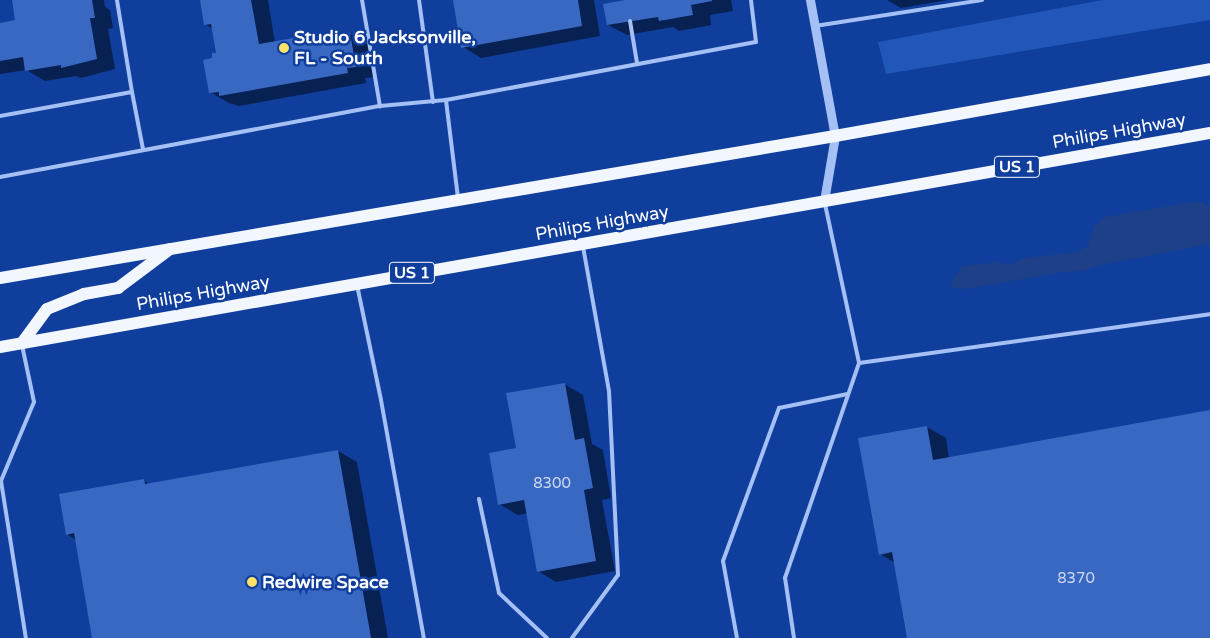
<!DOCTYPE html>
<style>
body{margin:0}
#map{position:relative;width:1210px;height:638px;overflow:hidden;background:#103e9c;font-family:"Varela Round",sans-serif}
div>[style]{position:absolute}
.green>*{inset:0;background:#2257ba}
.water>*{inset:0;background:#1d4088}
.shadow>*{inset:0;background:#0007}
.building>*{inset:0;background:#3968c3}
.service>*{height:4px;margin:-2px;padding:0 2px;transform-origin:2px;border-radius:2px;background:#a4c0f5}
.tertiary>*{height:9px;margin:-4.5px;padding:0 4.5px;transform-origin:4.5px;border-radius:4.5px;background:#a4c0f5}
.primary>*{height:12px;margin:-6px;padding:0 6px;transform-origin:6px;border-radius:6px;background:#f2f6ff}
.dots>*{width:14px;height:14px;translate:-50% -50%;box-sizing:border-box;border:2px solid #103e9c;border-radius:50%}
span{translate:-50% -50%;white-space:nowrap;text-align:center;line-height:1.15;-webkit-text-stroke:5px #103e9c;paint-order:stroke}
.number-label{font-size:15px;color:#ced9f0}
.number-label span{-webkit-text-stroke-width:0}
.shield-label span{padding:1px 4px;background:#103e9c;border:1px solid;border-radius:4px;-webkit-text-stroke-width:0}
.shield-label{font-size:16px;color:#fff;font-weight:700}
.poi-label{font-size:18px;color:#fff;font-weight:700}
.left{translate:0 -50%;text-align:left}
.street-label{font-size:18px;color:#fff}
</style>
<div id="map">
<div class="green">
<div style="clip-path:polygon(1103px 0,1210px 0,1210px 20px,886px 74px,878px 42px)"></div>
</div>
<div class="water">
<div style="clip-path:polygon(1198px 201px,1210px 206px,1210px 244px,1095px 266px,1084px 271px,1064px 272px,966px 289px,952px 288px,951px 283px,962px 266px,998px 262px,1010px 265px,1023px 258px,1078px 252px,1088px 245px,1095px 226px,1105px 217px)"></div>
</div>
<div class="shadow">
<div style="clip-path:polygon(13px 0,104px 0,105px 7px,110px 10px,113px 28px,108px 29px,115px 69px,81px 78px,76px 76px,45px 81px,26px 70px,0 74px,0 24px,17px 21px)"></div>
<div style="clip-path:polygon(201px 0,268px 0,275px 43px,340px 31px,350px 34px,369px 45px,375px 77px,365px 78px,366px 83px,239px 106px,229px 103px,210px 92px,217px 54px,213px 29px,205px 24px)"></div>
<div style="clip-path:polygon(454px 0,594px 0,600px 36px,481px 58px,463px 47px)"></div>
<div style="clip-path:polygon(632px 0,731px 0,733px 11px,710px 15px,711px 25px,679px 31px,673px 27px,627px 35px,608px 25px)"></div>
<div style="clip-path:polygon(887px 0,948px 0,901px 8px)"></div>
<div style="clip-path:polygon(564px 384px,583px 395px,592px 444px,603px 450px,611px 498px,602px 500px,615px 571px,556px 582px,538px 571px,528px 513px,518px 515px,499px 504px,517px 449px)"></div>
<div style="clip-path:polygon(1210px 412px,1210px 638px,909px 638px,895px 563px,880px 554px,927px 427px,946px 438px,949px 459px)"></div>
<div style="clip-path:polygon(338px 451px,357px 462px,388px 638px,94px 638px,76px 540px,67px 534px,143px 480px,151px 485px)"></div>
</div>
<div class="building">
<div style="clip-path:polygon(12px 0,92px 0,95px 18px,90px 18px,97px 59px,61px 68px,61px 65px,25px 71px,23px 57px,0 61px,0 23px,15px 20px)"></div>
<div style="clip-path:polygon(200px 0,251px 0,259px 44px,340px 30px,341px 34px,350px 33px,356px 67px,347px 68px,348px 73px,219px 96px,219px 92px,209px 93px,203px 60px,212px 58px,212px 53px,216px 53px,211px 24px,204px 25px)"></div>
<div style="clip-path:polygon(453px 0,578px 0,582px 26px,461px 48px)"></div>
<div style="clip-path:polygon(625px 0,712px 0,712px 1px,691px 5px,693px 15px,659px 21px,658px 17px,607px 25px,603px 4px)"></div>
<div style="clip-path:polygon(565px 383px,575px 440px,584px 438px,593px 488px,584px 490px,596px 561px,537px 572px,524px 500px,498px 505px,489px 453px,516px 448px,506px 393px)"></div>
<div style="clip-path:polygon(1210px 410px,1210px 638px,907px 638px,892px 552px,879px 555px,858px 438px,927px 426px,933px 460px)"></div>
<div style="clip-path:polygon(338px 450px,371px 638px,92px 638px,74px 533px,66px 535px,59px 494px,144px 479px,145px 484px)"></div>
</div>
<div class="service">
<div style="left:362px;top:0;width:108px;rotate:80.4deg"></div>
<div style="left:380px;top:106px;width:66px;rotate:-5.2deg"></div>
<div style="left:419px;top:0;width:103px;rotate:82.2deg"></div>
<div style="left:630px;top:21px;width:43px;rotate:80.5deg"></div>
<div style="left:815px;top:26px;width:169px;rotate:-8.8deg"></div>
<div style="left:132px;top:92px;width:58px;rotate:79.1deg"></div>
<div style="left:0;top:116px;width:134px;rotate:-10.3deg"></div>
<div style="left:132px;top:92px;width:93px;rotate:-99.3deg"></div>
<div style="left:0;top:177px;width:387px;rotate:-10.6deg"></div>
<div style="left:458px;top:198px;width:99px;rotate:-97deg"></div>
<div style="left:446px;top:100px;width:315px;rotate:-10.6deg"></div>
<div style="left:756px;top:42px;width:42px;rotate:-96.8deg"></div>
<div style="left:825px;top:204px;width:163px;rotate:77.9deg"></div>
<div style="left:859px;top:363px;width:354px;rotate:-7.9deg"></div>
<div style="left:357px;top:285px;width:117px;rotate:78.2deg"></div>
<div style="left:381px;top:400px;width:242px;rotate:79.8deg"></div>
<div style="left:22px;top:345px;width:58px;rotate:78.1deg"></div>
<div style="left:34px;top:402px;width:86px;rotate:112.7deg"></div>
<div style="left:1px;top:481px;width:159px;rotate:81deg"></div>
<div style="left:479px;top:499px;width:96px;rotate:78deg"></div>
<div style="left:499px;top:593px;width:66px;rotate:43.2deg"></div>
<div style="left:572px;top:638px;width:78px;rotate:-53.9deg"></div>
<div style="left:618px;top:575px;width:184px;rotate:-92.8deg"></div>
<div style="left:609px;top:391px;width:147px;rotate:-100.2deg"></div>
<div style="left:737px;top:638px;width:78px;rotate:-100.3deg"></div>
<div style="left:723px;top:561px;width:163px;rotate:-69.9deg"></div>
<div style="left:779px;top:408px;width:70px;rotate:-11.5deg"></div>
<div style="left:794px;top:638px;width:61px;rotate:-98.5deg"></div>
<div style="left:785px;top:578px;width:227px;rotate:-71deg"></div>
</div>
<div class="tertiary">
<div style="left:810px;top:0;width:138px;rotate:79.6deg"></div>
<div style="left:835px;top:136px;width:66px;rotate:99.6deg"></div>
</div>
<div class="primary">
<div style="left:0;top:278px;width:847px;rotate:-9.65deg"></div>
<div style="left:835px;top:136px;width:381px;rotate:-10.1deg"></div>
<div style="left:22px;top:343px;width:42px;rotate:-53.7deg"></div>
<div style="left:47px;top:309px;width:40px;rotate:-22deg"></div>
<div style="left:84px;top:294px;width:35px;rotate:-10deg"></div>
<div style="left:118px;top:288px;width:65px;rotate:-36.9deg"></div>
<div style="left:0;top:347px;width:1229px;rotate:-10.03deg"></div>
</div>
<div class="dots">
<div style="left:284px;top:48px;background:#ffe368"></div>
<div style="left:252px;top:582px;background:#ffe368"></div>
</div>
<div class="number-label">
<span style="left:552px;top:484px">8300</span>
<span style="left:1076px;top:579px">8370</span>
</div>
<div class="shield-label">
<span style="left:1017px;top:167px">US 1</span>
<span style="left:412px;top:273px">US 1</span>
</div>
<div class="poi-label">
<span class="left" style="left:294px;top:48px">Studio 6 Jacksonville,<br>FL - South</span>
<span class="left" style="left:262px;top:582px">Redwire Space</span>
</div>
<div class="street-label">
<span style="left:1119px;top:131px;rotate:-10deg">Philips Highway</span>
<span style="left:602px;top:223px;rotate:-10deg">Philips Highway</span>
<span style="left:203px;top:293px;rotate:-10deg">Philips Highway</span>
</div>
</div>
